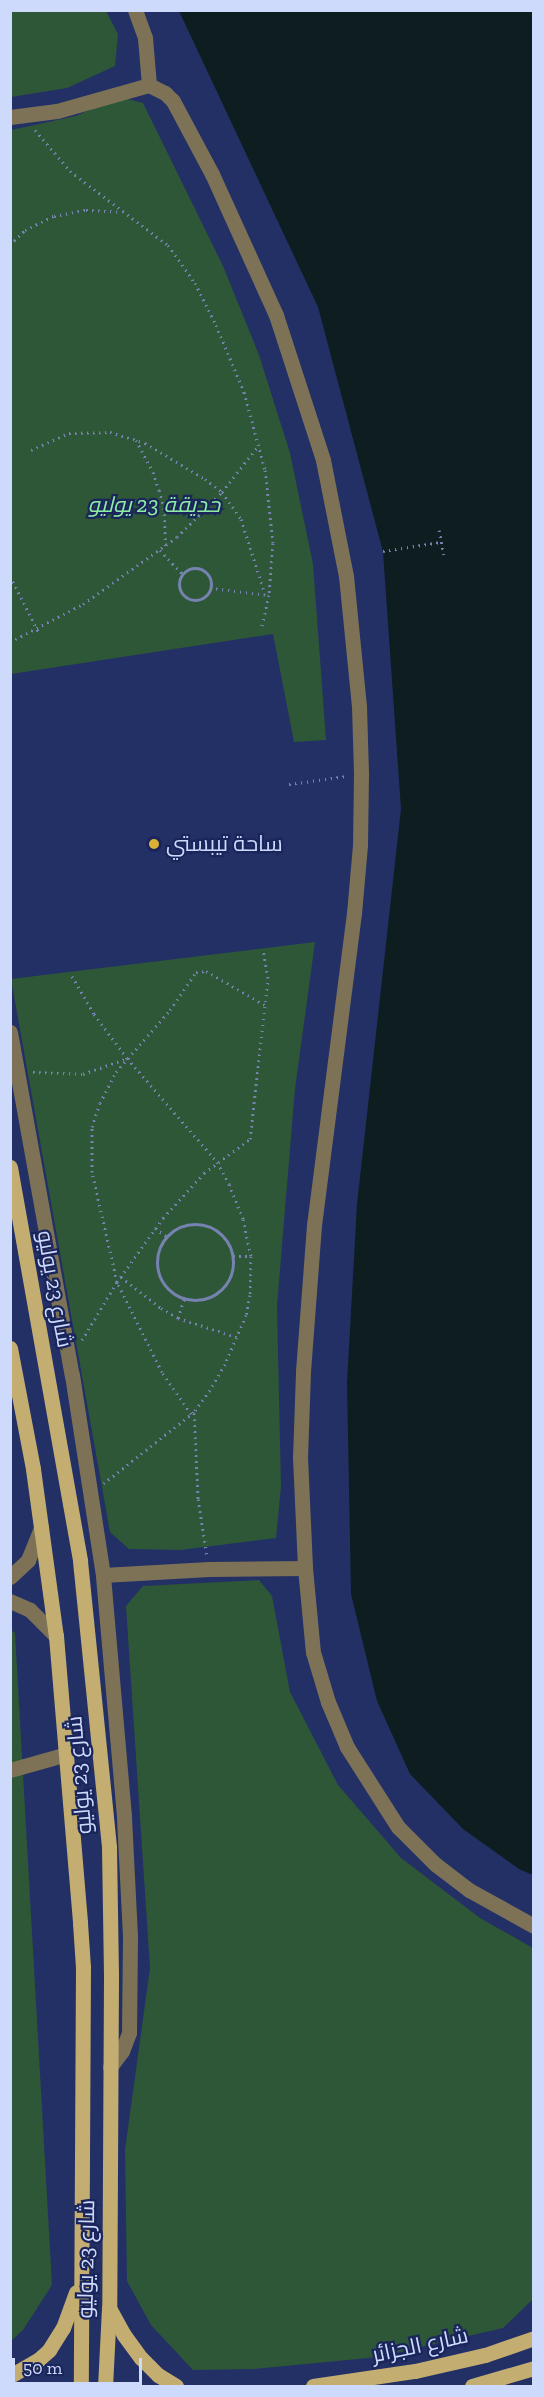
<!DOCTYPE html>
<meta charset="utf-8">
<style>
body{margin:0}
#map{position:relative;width:544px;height:2397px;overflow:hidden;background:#233066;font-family:"Zilla Slab",Cairo,serif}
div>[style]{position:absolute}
.green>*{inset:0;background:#2d5737}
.water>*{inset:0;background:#0e1d1f}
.path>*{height:3px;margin-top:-1.5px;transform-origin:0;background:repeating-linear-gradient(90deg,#7682af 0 1.5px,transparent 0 6px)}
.path>.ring{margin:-1.5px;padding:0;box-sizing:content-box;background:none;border:3px solid #7682af;border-radius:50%}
.minor>*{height:15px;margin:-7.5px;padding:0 7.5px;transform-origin:7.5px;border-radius:7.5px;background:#7d7256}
.major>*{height:15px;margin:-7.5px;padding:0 7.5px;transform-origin:7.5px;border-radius:7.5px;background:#c3ad71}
.dots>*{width:16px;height:16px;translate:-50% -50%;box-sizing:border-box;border:3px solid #1a255b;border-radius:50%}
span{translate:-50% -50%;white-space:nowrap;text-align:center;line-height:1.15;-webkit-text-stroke:4.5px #1a255b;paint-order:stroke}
.park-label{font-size:22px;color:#8eeda3;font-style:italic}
.poi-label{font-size:22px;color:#cedafc}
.left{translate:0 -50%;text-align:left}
.street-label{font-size:22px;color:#cedafc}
.frame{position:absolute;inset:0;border:12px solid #cedafc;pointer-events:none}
.scale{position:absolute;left:12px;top:2358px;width:130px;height:27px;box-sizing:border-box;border:3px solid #cedafc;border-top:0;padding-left:8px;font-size:18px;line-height:21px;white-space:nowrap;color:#cedafc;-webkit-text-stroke:4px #1a255b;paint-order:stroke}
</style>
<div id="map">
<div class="green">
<div style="clip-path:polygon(11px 10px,106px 11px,118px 34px,115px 66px,67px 88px,11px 97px)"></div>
<div style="clip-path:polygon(127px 99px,143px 103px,223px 266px,259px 355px,290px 453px,313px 564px,326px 740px,294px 742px,273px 634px,11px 674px,11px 130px,76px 116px,109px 101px)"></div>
<div style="clip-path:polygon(315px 942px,295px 1089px,277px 1306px,281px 1487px,276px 1538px,180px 1550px,129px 1549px,110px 1532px,11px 979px)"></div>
<div style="clip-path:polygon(259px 1580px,272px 1596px,290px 1692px,338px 1785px,401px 1858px,480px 1918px,533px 1948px,533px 2299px,503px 2328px,378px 2357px,253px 2369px,193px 2370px,151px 2325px,127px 2281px,125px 2150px,150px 1968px,126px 1606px,143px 1586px)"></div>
<div style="clip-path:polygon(11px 1630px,15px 1633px,52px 2285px,23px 2330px,11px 2341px)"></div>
</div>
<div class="water">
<div style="clip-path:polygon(179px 11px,533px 11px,533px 1875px,519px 1869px,463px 1829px,410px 1774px,377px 1701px,351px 1594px,347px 1383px,357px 1204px,401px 809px,383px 552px,318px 307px)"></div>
</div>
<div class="path">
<div style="left:35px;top:130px;width:54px;rotate:49.5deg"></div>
<div style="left:70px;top:171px;width:123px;rotate:37.1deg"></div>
<div style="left:168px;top:245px;width:47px;rotate:54.6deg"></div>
<div style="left:195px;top:283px;width:47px;rotate:63.4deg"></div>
<div style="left:216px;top:325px;width:73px;rotate:67.3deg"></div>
<div style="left:244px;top:392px;width:81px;rotate:74.9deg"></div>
<div style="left:265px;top:470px;width:73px;rotate:83.7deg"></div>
<div style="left:273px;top:543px;width:52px;rotate:94.4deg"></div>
<div style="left:269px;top:595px;width:32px;rotate:103deg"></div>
<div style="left:10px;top:245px;width:21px;rotate:-45deg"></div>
<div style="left:25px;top:230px;width:32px;rotate:-26deg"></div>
<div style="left:54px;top:216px;width:33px;rotate:-11deg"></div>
<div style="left:86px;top:210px;width:36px;rotate:3deg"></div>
<div style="left:136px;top:440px;width:36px;rotate:62deg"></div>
<div style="left:153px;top:472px;width:19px;rotate:72deg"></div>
<div style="left:159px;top:490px;width:19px;rotate:74deg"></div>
<div style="left:164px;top:508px;width:38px;rotate:88deg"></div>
<div style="left:31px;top:450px;width:42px;rotate:-24.1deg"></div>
<div style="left:69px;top:433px;width:41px;rotate:-1.4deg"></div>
<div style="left:110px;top:432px;width:37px;rotate:17deg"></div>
<div style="left:145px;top:443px;width:70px;rotate:31deg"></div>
<div style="left:205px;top:479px;width:21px;rotate:37deg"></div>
<div style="left:222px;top:492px;width:33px;rotate:55deg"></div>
<div style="left:241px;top:519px;width:79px;rotate:72.3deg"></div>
<div style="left:439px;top:530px;width:25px;rotate:79deg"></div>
<div style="left:160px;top:550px;width:33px;rotate:47deg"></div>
<div style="left:383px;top:551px;width:59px;rotate:-8.8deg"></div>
<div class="ring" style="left:179px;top:568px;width:29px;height:29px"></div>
<div style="left:10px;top:576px;width:62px;rotate:63deg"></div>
<div style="left:210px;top:588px;width:59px;rotate:6.8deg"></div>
<div style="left:10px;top:642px;width:82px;rotate:-27.5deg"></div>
<div style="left:83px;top:604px;width:115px;rotate:-35.5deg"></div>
<div style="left:177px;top:537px;width:64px;rotate:-45deg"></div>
<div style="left:222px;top:492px;width:60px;rotate:-51.8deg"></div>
<div style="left:289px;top:784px;width:59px;rotate:-7.9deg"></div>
<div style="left:72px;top:976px;width:44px;rotate:59.9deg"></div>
<div style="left:94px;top:1014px;width:55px;rotate:53.1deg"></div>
<div style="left:127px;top:1058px;width:138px;rotate:49.1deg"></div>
<div style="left:217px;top:1162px;width:25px;rotate:61deg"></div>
<div style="left:229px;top:1184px;width:38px;rotate:68deg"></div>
<div style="left:243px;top:1219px;width:38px;rotate:78deg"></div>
<div style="left:251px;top:1256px;width:39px;rotate:91deg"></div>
<div style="left:250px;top:1295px;width:20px;rotate:101deg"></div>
<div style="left:246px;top:1315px;width:53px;rotate:113.2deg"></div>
<div style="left:225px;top:1364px;width:30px;rotate:120deg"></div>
<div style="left:210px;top:1390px;width:27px;rotate:126deg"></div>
<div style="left:194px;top:1412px;width:115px;rotate:141.7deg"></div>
<div style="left:33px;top:1072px;width:50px;rotate:2.3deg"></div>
<div style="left:83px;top:1074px;width:45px;rotate:-19.7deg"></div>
<div class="ring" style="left:157px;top:1224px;width:73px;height:73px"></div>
<div style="left:155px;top:1228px;width:14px;rotate:36deg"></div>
<div style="left:233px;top:1256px;width:18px"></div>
<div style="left:121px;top:1277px;width:51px;rotate:37.8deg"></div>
<div style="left:161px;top:1308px;width:20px;rotate:30deg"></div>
<div style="left:178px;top:1318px;width:62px;rotate:17.9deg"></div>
<div style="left:178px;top:1318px;width:20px;rotate:-72deg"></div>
<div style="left:82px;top:1340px;width:68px;rotate:-58.9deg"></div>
<div style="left:117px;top:1282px;width:79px;rotate:-54.3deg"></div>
<div style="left:163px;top:1218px;width:61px;rotate:-47.7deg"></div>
<div style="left:204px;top:1173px;width:57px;rotate:-36.5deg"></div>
<div style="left:250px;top:1139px;width:162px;rotate:-83.6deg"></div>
<div style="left:268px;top:978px;width:28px;rotate:-100deg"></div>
<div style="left:194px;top:1413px;width:86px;rotate:87.3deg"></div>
<div style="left:198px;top:1499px;width:57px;rotate:80.9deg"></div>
<div style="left:191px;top:1414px;width:51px;rotate:-124.6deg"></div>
<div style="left:162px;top:1372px;width:101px;rotate:-116.6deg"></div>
<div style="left:117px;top:1282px;width:113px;rotate:-102.8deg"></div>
<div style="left:92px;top:1172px;width:45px;rotate:-90deg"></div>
<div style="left:92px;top:1127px;width:25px;rotate:-72deg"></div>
<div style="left:100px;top:1103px;width:35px;rotate:-63deg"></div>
<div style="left:116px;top:1072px;width:82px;rotate:-48.9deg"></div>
<div style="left:170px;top:1010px;width:46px;rotate:-55.6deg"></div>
<div style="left:196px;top:972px;width:10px;rotate:-6deg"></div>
<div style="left:206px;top:971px;width:68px;rotate:30deg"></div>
</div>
<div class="minor">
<div style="left:135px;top:10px;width:30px;rotate:70deg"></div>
<div style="left:145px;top:38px;width:47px;rotate:85.1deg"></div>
<div style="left:10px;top:117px;width:47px;rotate:-7.3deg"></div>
<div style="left:57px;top:111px;width:96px;rotate:-15.8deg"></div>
<div style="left:149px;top:85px;width:18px;rotate:27deg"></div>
<div style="left:165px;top:93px;width:11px;rotate:45deg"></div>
<div style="left:173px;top:101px;width:83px;rotate:61.9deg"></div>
<div style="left:212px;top:174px;width:155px;rotate:65.6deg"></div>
<div style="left:276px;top:315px;width:152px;rotate:72deg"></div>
<div style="left:323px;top:460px;width:118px;rotate:78.8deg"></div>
<div style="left:346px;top:576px;width:131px;rotate:84.3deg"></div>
<div style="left:359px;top:706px;width:68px;rotate:88.3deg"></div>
<div style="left:361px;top:774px;width:71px;rotate:90.8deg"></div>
<div style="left:360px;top:845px;width:68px;rotate:95deg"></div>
<div style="left:354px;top:913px;width:315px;rotate:97.3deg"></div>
<div style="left:314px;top:1225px;width:147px;rotate:94.3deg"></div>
<div style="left:303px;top:1372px;width:85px;rotate:92deg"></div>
<div style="left:300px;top:1457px;width:111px;rotate:87.4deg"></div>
<div style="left:305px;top:1568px;width:84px;rotate:84.6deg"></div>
<div style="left:313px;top:1652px;width:52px;rotate:73.3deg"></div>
<div style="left:328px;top:1702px;width:49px;rotate:67.1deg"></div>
<div style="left:347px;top:1747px;width:95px;rotate:57.5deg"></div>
<div style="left:398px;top:1827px;width:52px;rotate:45deg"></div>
<div style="left:435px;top:1864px;width:43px;rotate:37.4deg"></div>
<div style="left:469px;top:1890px;width:74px;rotate:29deg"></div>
<div style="left:10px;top:1032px;width:349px;rotate:79.8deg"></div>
<div style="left:72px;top:1375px;width:202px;rotate:81.2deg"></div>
<div style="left:10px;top:1577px;width:25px;rotate:-43deg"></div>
<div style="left:28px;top:1560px;width:35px;rotate:-68deg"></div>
<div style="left:10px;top:1601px;width:22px;rotate:24deg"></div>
<div style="left:30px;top:1610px;width:37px;rotate:45deg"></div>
<div style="left:10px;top:1770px;width:59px;rotate:-15.7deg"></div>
<div style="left:110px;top:2067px;width:20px;rotate:-53deg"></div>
<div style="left:122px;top:2051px;width:19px;rotate:-69deg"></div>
<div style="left:129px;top:2033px;width:97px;rotate:-89.4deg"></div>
<div style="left:130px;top:1936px;width:120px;rotate:-92.9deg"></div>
<div style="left:124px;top:1816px;width:242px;rotate:-95deg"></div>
<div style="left:103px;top:1575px;width:106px;rotate:-3.2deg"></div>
<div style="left:209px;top:1569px;width:96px;rotate:-0.6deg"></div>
</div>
<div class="major">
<div style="left:10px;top:1167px;width:400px;rotate:79.9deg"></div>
<div style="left:80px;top:1561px;width:287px;rotate:84.2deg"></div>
<div style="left:109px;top:1847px;width:131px;rotate:89.1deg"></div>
<div style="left:111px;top:1978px;width:330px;rotate:90.3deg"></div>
<div style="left:109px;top:2308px;width:78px;rotate:92.9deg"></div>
<div style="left:10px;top:1348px;width:123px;rotate:79.2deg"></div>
<div style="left:33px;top:1469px;width:169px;rotate:82.2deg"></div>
<div style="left:56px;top:1636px;width:288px;rotate:85.2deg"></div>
<div style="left:80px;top:1923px;width:44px;rotate:86.1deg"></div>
<div style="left:83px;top:1967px;width:419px;rotate:90.3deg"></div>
<div style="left:109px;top:2308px;width:31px;rotate:61deg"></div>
<div style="left:124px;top:2335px;width:29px;rotate:54deg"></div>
<div style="left:141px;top:2358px;width:24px;rotate:45deg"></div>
<div style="left:158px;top:2375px;width:21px;rotate:31deg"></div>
<div style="left:10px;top:2376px;width:32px;rotate:-30deg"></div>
<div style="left:38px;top:2360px;width:15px;rotate:-42deg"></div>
<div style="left:49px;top:2350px;width:26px;rotate:-58deg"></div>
<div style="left:63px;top:2328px;width:38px;rotate:-70deg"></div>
<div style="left:313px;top:2386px;width:103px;rotate:-8.4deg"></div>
<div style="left:415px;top:2371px;width:72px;rotate:-12.9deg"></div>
<div style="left:485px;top:2355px;width:52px;rotate:-19.1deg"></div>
<div style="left:472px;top:2386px;width:65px;rotate:-16.2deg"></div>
</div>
<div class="dots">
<div style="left:154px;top:844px;background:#dbb233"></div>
</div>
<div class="park-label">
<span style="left:154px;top:505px">حديقة 23 يوليو</span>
</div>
<div class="poi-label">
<span class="left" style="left:166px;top:844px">ساحة تيبستي</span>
</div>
<div class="street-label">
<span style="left:55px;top:1289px;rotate:80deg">شارع 23 يوليو</span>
<span style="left:79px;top:1775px;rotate:-95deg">شارع 23 يوليو</span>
<span style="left:86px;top:2259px;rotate:-89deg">شارع 23 يوليو</span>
<span style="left:420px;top:2345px;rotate:-12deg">شارع الجزائر</span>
</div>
<div class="frame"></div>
<div class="scale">50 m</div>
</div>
